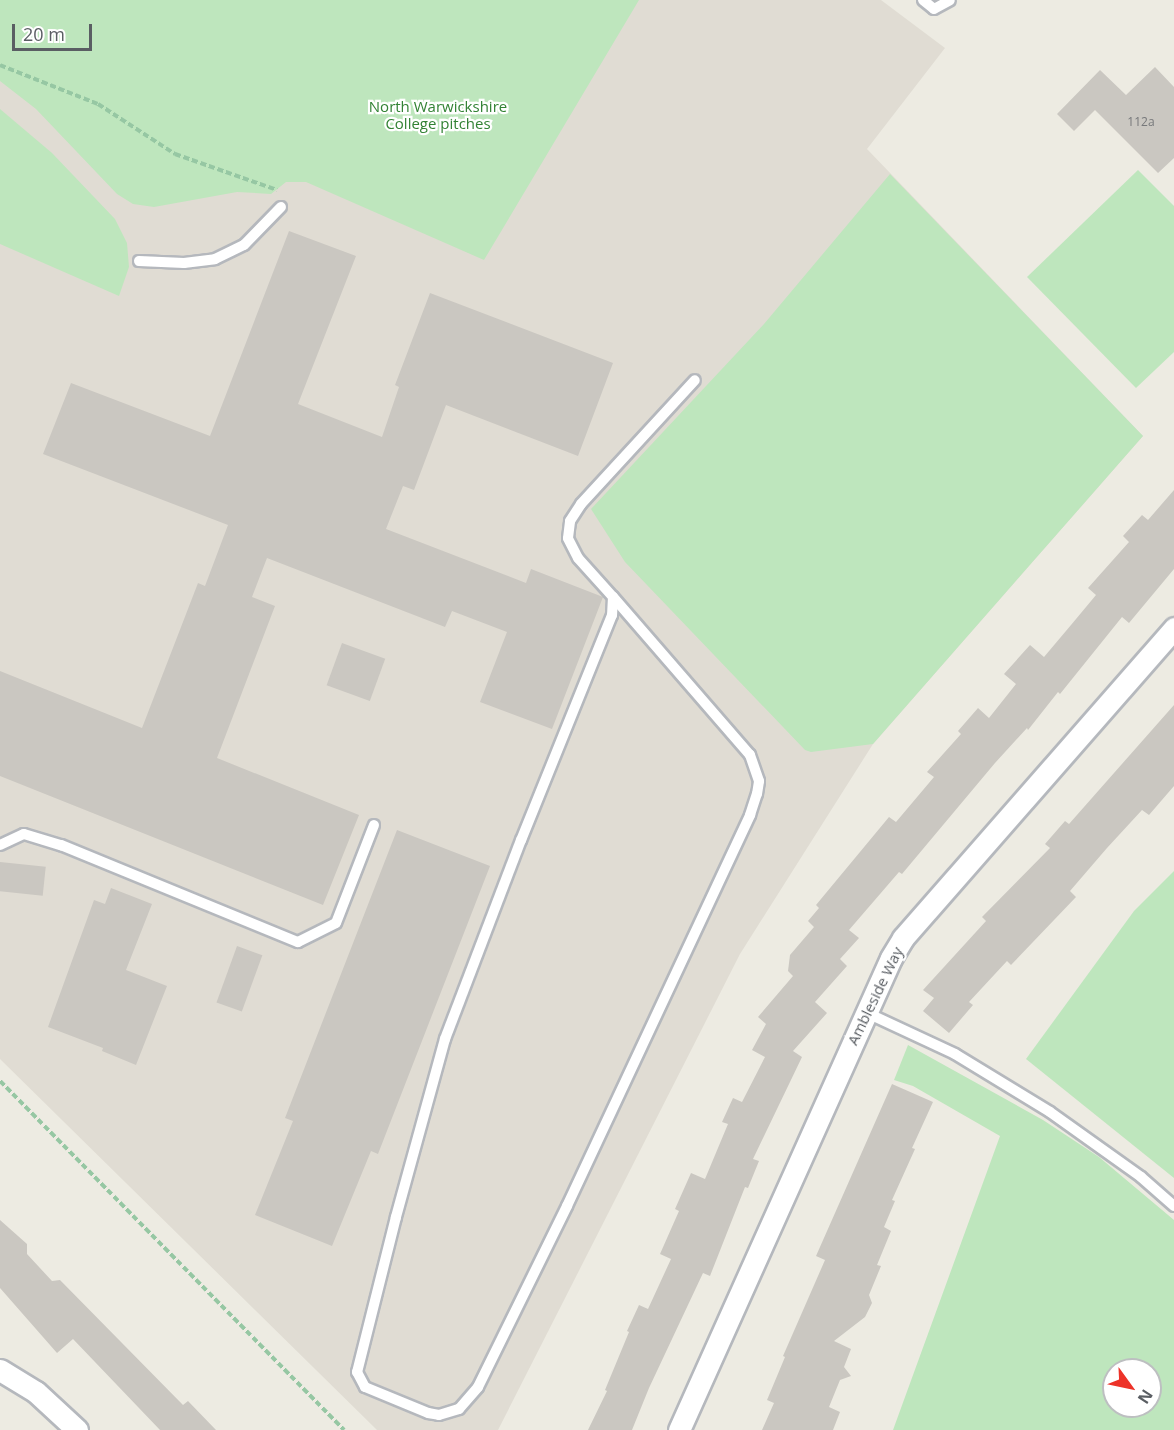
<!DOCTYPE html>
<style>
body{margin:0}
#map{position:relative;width:1174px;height:1430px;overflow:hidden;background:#edebe2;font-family:"Open Sans",sans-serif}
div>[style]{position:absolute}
.education>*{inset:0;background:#e0dcd3}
.green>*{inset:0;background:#bee6bd}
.building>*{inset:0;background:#cac7c1;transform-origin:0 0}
.path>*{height:4px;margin-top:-2px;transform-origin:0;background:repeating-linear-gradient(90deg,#96c7a3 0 6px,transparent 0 9px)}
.roads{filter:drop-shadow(2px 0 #b5b8bd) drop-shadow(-2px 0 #b5b8bd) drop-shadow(0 2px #b5b8bd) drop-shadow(0 -2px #b5b8bd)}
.service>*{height:10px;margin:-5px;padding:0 5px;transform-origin:5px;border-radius:5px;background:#fff}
.minor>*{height:21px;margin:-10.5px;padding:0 10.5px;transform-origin:10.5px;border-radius:10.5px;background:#fff}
span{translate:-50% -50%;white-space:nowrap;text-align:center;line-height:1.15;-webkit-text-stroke:4.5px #fff;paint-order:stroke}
.number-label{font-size:12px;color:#76787a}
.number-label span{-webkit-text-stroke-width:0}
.park-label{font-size:15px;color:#328234}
.street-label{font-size:15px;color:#5a5e63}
.north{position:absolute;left:1102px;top:1358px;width:60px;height:60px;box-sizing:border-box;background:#fff;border:2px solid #bdbfc1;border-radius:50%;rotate:123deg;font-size:16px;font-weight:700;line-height:24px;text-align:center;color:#5a5e63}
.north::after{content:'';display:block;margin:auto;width:21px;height:27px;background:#ed3329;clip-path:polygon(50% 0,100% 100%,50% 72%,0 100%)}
.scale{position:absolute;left:12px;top:24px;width:80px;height:27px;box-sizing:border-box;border:3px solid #5a5e63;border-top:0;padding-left:8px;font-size:18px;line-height:21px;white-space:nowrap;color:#5a5e63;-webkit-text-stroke:4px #fff;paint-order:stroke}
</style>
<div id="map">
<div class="education">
<div style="clip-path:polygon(0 0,881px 0,945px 48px,867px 149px,1143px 436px,873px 744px,740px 954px,498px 1430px,377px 1430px,0 1059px)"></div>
</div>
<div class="green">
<div style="clip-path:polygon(0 0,639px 0,484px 260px,306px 182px,286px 182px,271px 194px,237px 192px,154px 207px,133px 204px,117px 194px,36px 109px,0 81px)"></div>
<div style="clip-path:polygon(0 109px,52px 153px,115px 219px,127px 243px,129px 267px,119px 296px,0 244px)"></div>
<div style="clip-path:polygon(1138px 170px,1174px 206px,1174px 352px,1136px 388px,1027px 277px)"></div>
<div style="clip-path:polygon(890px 174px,1143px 436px,873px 744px,811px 752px,805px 750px,625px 562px,591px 509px,764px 324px)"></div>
<div style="clip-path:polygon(1174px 871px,1174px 1178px,1026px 1059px,1134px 911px)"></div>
<div style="clip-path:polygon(evenodd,908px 1045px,1043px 1120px,1099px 1157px,1174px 1220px,1174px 1430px,893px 1430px,1000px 1136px,913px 1086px,894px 1080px,908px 1045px,1114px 1370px,1150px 1370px,1150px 1406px,1114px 1406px,1114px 1370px)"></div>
</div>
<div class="building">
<div style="clip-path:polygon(1155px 67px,1174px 87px,1174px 158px,1158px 173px,1095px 110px,1074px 131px,1057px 114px,1100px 70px,1126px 95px)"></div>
<div style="clip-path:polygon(289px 231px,356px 256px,298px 404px,382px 437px,399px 387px,395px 385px,430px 293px,613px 363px,578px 456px,446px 405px,414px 490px,403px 486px,386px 529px,526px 583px,531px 569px,603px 597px,552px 729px,480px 702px,507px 632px,452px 611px,445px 627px,267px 558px,252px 597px,275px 606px,217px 758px,359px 815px,323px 905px,0 776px,0 671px,142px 728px,198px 583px,205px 586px,228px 525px,43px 454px,71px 383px,210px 436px)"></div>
<div style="clip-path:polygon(1174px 490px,1174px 569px,1129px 623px,1122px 617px,1060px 694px,1058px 692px,1028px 730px,1027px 728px,995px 763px,902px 874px,899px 872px,849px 930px,859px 938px,840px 959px,847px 966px,815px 1002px,827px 1013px,793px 1051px,802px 1057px,753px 1159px,759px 1161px,748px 1188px,745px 1187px,710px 1276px,703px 1273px,649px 1388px,632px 1430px,588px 1430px,607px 1391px,605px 1390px,629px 1332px,627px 1331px,639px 1305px,648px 1309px,671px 1259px,660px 1254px,679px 1211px,675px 1209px,691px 1173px,705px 1179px,728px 1124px,722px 1122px,733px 1098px,742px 1102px,765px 1057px,752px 1050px,766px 1024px,758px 1017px,793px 976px,788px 971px,790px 955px,814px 927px,808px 921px,819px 908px,816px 905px,889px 817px,896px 822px,934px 777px,927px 772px,961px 734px,958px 731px,978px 708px,989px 718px,1016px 684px,1004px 674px,1030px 645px,1044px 657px,1071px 625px,1096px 595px,1088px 588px,1129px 542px,1123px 536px,1142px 515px,1148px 520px)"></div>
<div style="left:342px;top:643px;width:46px;height:45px;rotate:20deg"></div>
<div style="clip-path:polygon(1174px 705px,1174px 786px,1149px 815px,1142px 810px,1107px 848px,1070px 891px,1076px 897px,1011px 965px,1007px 961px,969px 1002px,973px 1005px,949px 1033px,923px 1011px,934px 998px,923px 990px,986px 921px,982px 917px,1050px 848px,1045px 844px,1065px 821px,1069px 824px)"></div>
<div style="clip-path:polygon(397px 830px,490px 866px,378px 1154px,371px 1151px,332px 1246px,255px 1215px,293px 1121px,285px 1118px)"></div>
<div style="left:0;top:862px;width:46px;height:29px;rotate:6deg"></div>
<div style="clip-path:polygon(111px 888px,152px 904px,126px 970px,167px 986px,136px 1065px,102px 1051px,103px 1048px,48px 1027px,94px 900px,105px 904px)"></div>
<div style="left:237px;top:946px;width:27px;height:60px;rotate:20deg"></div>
<div style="clip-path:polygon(892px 1084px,933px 1102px,912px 1148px,915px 1149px,892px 1200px,895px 1201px,884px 1227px,891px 1231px,877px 1265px,881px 1266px,869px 1295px,872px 1303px,865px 1317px,834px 1341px,851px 1349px,844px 1367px,851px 1376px,840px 1380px,829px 1407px,840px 1412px,833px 1430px,762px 1430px,774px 1403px,767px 1400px,785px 1357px,783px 1356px,825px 1260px,816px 1256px)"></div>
<div style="clip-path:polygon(0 1220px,27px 1244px,27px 1254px,52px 1281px,60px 1280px,183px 1405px,188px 1401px,216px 1430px,160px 1430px,73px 1339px,57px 1353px,0 1288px)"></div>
</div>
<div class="path">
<div style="left:0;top:65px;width:105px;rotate:21.7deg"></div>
<div style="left:98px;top:104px;width:92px;rotate:33deg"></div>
<div style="left:175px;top:154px;width:108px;rotate:19.4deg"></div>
<div style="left:0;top:1081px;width:490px;rotate:45.4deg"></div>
</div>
<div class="roads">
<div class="service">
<div style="left:923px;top:0;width:14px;rotate:39deg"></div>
<div style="left:934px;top:9px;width:18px;rotate:-29deg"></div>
<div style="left:139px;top:261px;width:45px;rotate:2.5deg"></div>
<div style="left:184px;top:263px;width:31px;rotate:-7deg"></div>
<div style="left:215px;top:259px;width:32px;rotate:-26deg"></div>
<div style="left:244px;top:245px;width:53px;rotate:-45.8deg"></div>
<div style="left:613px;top:597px;width:18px;rotate:93deg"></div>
<div style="left:612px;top:615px;width:243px;rotate:112deg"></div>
<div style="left:521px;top:840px;width:213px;rotate:110.9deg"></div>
<div style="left:445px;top:1039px;width:185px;rotate:105.4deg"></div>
<div style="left:396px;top:1217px;width:160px;rotate:104.1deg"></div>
<div style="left:357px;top:1372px;width:17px;rotate:62deg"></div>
<div style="left:365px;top:1387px;width:68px;rotate:22.4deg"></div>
<div style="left:428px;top:1413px;width:11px;rotate:10deg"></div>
<div style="left:439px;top:1415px;width:21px;rotate:-17deg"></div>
<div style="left:459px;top:1409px;width:29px;rotate:-49deg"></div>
<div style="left:478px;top:1387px;width:202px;rotate:-63.8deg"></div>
<div style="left:567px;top:1206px;width:432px;rotate:-64.9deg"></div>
<div style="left:750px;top:815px;width:22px;rotate:-72deg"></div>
<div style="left:757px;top:794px;width:13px;rotate:-81deg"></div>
<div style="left:759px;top:781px;width:28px;rotate:-109deg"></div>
<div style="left:750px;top:755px;width:209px;rotate:-130.9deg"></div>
<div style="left:613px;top:597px;width:52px;rotate:-131.9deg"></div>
<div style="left:578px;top:558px;width:22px;rotate:-117deg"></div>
<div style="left:568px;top:538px;width:17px;rotate:-83deg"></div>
<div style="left:570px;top:521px;width:20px;rotate:-57deg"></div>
<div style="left:581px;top:504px;width:168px;rotate:-47.4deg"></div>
<div style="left:0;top:845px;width:26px;rotate:-25deg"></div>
<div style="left:24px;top:834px;width:39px;rotate:17deg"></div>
<div style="left:61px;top:845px;width:256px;rotate:22.3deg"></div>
<div style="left:298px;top:942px;width:42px;rotate:-26.6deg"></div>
<div style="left:336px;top:923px;width:105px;rotate:-68.8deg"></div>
<div style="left:865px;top:1012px;width:99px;rotate:25deg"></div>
<div style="left:955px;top:1054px;width:111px;rotate:31.4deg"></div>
<div style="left:1050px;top:1112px;width:112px;rotate:35.5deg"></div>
<div style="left:1141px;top:1177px;width:44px;rotate:41.3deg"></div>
</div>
<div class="minor">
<div style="left:0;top:1370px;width:42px;rotate:31.4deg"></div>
<div style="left:36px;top:1392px;width:56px;rotate:42.8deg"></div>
<div style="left:679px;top:1430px;width:517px;rotate:-65.81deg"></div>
<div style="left:891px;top:958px;width:23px;rotate:-59deg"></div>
<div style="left:903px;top:938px;width:412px;rotate:-48.8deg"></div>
</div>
</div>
<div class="number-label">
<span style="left:1141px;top:122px">112a</span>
</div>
<div class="park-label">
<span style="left:438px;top:115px">North Warwickshire<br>College pitches</span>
</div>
<div class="street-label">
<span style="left:875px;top:996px;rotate:-64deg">Ambleside Way</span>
</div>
<div class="north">N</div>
<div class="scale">20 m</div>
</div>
